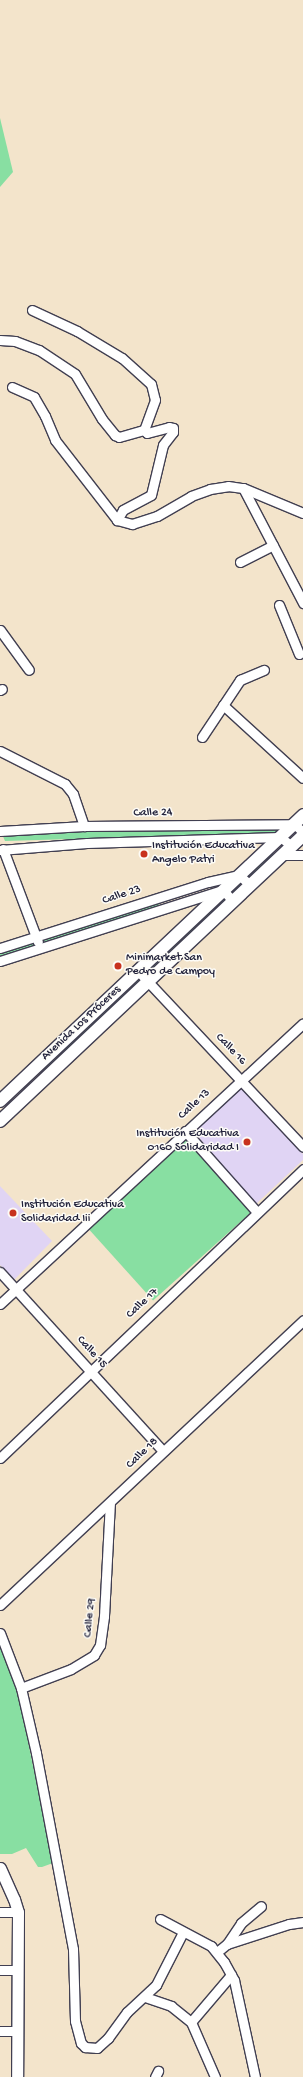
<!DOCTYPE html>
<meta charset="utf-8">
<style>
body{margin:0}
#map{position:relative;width:303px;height:2077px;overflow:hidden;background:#f3e4cb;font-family:"Gochi Hand",sans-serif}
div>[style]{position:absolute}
.built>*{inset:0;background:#e0d4f4}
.green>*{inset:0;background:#88dfa2;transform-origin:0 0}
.roads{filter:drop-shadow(1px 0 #413f51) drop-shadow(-1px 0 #413f51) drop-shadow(0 1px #413f51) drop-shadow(0 -1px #413f51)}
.minor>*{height:9px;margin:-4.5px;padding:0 4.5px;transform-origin:4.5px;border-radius:4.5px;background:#fff}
.tertiary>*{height:11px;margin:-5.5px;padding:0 5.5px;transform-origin:5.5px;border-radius:5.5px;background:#fff}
.secondary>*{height:12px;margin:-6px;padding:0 6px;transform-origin:6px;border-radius:6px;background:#fff}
.dots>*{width:11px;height:11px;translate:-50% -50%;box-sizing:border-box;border:2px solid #fdfcf7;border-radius:50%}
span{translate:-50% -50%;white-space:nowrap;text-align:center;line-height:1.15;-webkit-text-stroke:3px #fdfcf7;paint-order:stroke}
.street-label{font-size:12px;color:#22223b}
.poi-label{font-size:12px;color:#22223b}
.left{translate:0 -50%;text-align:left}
.right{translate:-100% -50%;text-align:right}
</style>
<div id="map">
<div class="built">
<div style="clip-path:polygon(241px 1087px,303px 1154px,303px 1160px,256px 1204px,193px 1131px)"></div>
<div style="clip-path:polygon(0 1186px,52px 1241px,14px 1280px,0 1265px)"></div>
</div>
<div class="green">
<div style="clip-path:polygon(0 118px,13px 172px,0 187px)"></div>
<div style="clip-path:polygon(280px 823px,280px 829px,276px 833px,5px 841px,2px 834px)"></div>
<div style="clip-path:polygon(271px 852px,274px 854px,149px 977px,143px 971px)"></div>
<div style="clip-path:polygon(158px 901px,160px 909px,43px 946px,40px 940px)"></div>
<div style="clip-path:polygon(34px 940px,36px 948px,0 959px,0 951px)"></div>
<div style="left:138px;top:976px;width:7px;height:190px;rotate:45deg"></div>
<div style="left:183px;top:1135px;width:103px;height:133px;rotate:48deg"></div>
<div style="clip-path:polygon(0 1643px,18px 1693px,53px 1863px,42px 1867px,38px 1867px,26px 1848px,12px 1854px,0 1854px)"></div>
</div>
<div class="roads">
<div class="minor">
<div style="left:32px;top:310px;width:50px;rotate:25deg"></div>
<div style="left:77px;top:331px;width:52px;rotate:31deg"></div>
<div style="left:122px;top:358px;width:39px;rotate:42deg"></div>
<div style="left:151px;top:384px;width:16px;rotate:76deg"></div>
<div style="left:155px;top:400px;width:32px;rotate:110deg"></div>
<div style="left:144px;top:430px;width:4px;rotate:45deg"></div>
<div style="left:147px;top:433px;width:23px;rotate:-15deg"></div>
<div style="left:169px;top:427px;width:4px;rotate:14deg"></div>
<div style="left:173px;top:428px;width:4px;rotate:90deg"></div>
<div style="left:173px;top:432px;width:16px;rotate:128deg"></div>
<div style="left:163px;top:445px;width:51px;rotate:103.5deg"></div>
<div style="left:151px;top:495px;width:32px;rotate:152deg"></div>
<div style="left:123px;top:510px;width:12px;rotate:121deg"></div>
<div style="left:0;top:340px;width:15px;rotate:4deg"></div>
<div style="left:15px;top:341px;width:26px;rotate:21deg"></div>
<div style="left:39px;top:350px;width:43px;rotate:33.7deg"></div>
<div style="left:75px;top:374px;width:52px;rotate:59deg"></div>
<div style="left:102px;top:419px;width:21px;rotate:51deg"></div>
<div style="left:115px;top:435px;width:4px;rotate:27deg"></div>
<div style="left:119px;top:437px;width:26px;rotate:-16deg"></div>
<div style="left:12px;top:387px;width:24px;rotate:24deg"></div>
<div style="left:34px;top:397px;width:22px;rotate:60deg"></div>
<div style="left:45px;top:416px;width:26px;rotate:67deg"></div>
<div style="left:55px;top:440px;width:101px;rotate:52.2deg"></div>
<div style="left:117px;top:520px;width:16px;rotate:15deg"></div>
<div style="left:132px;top:524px;width:26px;rotate:-18deg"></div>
<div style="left:157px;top:516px;width:39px;rotate:-30deg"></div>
<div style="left:191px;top:496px;width:20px;rotate:-20deg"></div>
<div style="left:210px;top:489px;width:18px;rotate:-9deg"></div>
<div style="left:228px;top:486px;width:15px;rotate:8deg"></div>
<div style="left:243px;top:488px;width:65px;rotate:22.6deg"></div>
<div style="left:243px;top:488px;width:130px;rotate:62.4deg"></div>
<div style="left:240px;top:562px;width:37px;rotate:-27deg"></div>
<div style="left:279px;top:605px;width:53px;rotate:67.8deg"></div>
<div style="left:0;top:630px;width:49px;rotate:54.1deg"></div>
<div style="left:0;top:690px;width:2px;rotate:-27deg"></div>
<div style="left:223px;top:705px;width:108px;rotate:42.4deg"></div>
<div style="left:202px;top:737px;width:69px;rotate:-56.3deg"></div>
<div style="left:240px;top:680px;width:26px;rotate:-23deg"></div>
<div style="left:0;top:751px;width:73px;rotate:26.9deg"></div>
<div style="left:65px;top:784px;width:13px;rotate:51deg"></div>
<div style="left:73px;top:794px;width:34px;rotate:71deg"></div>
<div style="left:0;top:831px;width:84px;rotate:-3.4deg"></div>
<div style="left:84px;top:826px;width:210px;rotate:-0.5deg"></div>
<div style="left:294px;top:824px;width:12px;rotate:42deg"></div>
<div style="left:3px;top:849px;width:99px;rotate:69.4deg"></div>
<div style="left:0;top:850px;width:87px;rotate:-4.6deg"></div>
<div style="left:87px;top:843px;width:193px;rotate:-1.8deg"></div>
<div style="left:280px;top:837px;width:15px;rotate:37deg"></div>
<div style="left:282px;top:855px;width:21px"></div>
<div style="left:0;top:948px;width:218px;rotate:-17.6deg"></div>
<div style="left:208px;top:882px;width:32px;rotate:-13deg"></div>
<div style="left:239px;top:875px;width:15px;rotate:42deg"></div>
<div style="left:0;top:961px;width:234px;rotate:-17.7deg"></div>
<div style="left:223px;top:890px;width:15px;rotate:48deg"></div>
<div style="left:138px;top:971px;width:241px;rotate:46.8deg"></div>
<div style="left:185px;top:1131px;width:108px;rotate:48.4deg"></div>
<div style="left:0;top:1272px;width:242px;rotate:47.7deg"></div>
<div style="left:0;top:1304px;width:413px;rotate:-42.8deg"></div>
<div style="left:0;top:1458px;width:419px;rotate:-43.6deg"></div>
<div style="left:0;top:1605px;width:416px;rotate:-43.2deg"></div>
<div style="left:0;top:1633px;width:59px;rotate:69.1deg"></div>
<div style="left:21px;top:1688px;width:67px;rotate:77deg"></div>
<div style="left:36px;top:1753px;width:199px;rotate:79.3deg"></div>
<div style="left:73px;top:1949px;width:72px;rotate:88.4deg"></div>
<div style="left:75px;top:2021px;width:23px;rotate:75deg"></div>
<div style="left:81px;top:2043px;width:6px;rotate:45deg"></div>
<div style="left:85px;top:2047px;width:12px;rotate:5deg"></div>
<div style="left:97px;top:2048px;width:15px;rotate:-42deg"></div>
<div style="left:108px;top:2038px;width:32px;rotate:-54deg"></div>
<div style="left:127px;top:2012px;width:40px;rotate:-43deg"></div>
<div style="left:156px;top:1985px;width:59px;rotate:-63deg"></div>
<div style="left:21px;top:1688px;width:53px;rotate:-20.8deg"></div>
<div style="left:71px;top:1669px;width:27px;rotate:-31deg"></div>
<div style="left:94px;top:1655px;width:12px;rotate:-59deg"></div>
<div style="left:100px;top:1645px;width:29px;rotate:-82deg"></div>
<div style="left:104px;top:1616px;width:113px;rotate:-87deg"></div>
<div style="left:0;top:1912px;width:18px"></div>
<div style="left:160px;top:1919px;width:58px;rotate:27.9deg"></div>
<div style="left:211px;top:1946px;width:21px;rotate:51deg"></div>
<div style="left:224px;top:1962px;width:21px;rotate:61deg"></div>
<div style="left:234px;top:1980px;width:99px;rotate:77.8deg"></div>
<div style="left:227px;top:1944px;width:25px;rotate:-56deg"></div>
<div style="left:241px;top:1923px;width:26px;rotate:-40deg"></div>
<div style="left:217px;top:1952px;width:13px;rotate:-39deg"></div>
<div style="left:227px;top:1944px;width:65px;rotate:-17.9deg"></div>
<div style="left:289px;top:1924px;width:14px;rotate:-8deg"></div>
<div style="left:0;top:1970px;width:17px"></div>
<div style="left:145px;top:1997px;width:28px;rotate:19deg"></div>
<div style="left:171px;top:2006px;width:26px;rotate:39deg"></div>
<div style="left:191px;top:2022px;width:60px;rotate:66.4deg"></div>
<div style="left:191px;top:2022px;width:62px;rotate:-49.6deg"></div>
<div style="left:0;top:2031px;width:17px"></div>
<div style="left:155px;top:2077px;width:7px;rotate:-63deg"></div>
</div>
<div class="tertiary">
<div style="left:0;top:1868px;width:34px;rotate:66deg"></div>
<div style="left:14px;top:1899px;width:14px;rotate:73deg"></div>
<div style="left:18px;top:1912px;width:165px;rotate:90.3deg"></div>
</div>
<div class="secondary">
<div style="left:0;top:1101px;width:417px;rotate:-43.3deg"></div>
<div style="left:0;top:1121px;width:417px;rotate:-43.3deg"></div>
</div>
</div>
<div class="dots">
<div style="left:144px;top:854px;background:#c8321e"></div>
<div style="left:118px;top:966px;background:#c8321e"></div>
<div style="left:247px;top:1142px;background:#c8321e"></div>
<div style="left:13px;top:1213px;background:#c8321e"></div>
</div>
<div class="street-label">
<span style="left:153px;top:814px;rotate:-1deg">Calle 24</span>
<span style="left:122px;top:896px;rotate:-18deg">Calle 23</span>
<span style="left:82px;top:1024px;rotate:-43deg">Avenida Los Próceres</span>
<span style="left:230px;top:1050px;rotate:46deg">Calle 16</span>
<span style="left:195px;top:1105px;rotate:-43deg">Calle 13</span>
<span style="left:143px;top:1304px;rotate:-43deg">Calle 17</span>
<span style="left:91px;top:1353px;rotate:48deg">Calle 15</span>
<span style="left:143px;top:1454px;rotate:-44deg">Calle 18</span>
<span style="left:91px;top:1618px;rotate:-84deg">Calle 29</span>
</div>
<div class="poi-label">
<span class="left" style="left:152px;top:854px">Institución Educativa<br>Angelo Patri</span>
<span class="left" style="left:126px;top:966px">Minimarket San<br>Pedro de Campoy</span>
<span class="right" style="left:239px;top:1142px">Institución Educativa<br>0160 Solidaridad I</span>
<span class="left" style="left:21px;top:1213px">Institución Educativa<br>Solidaridad Iii</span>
</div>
</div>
